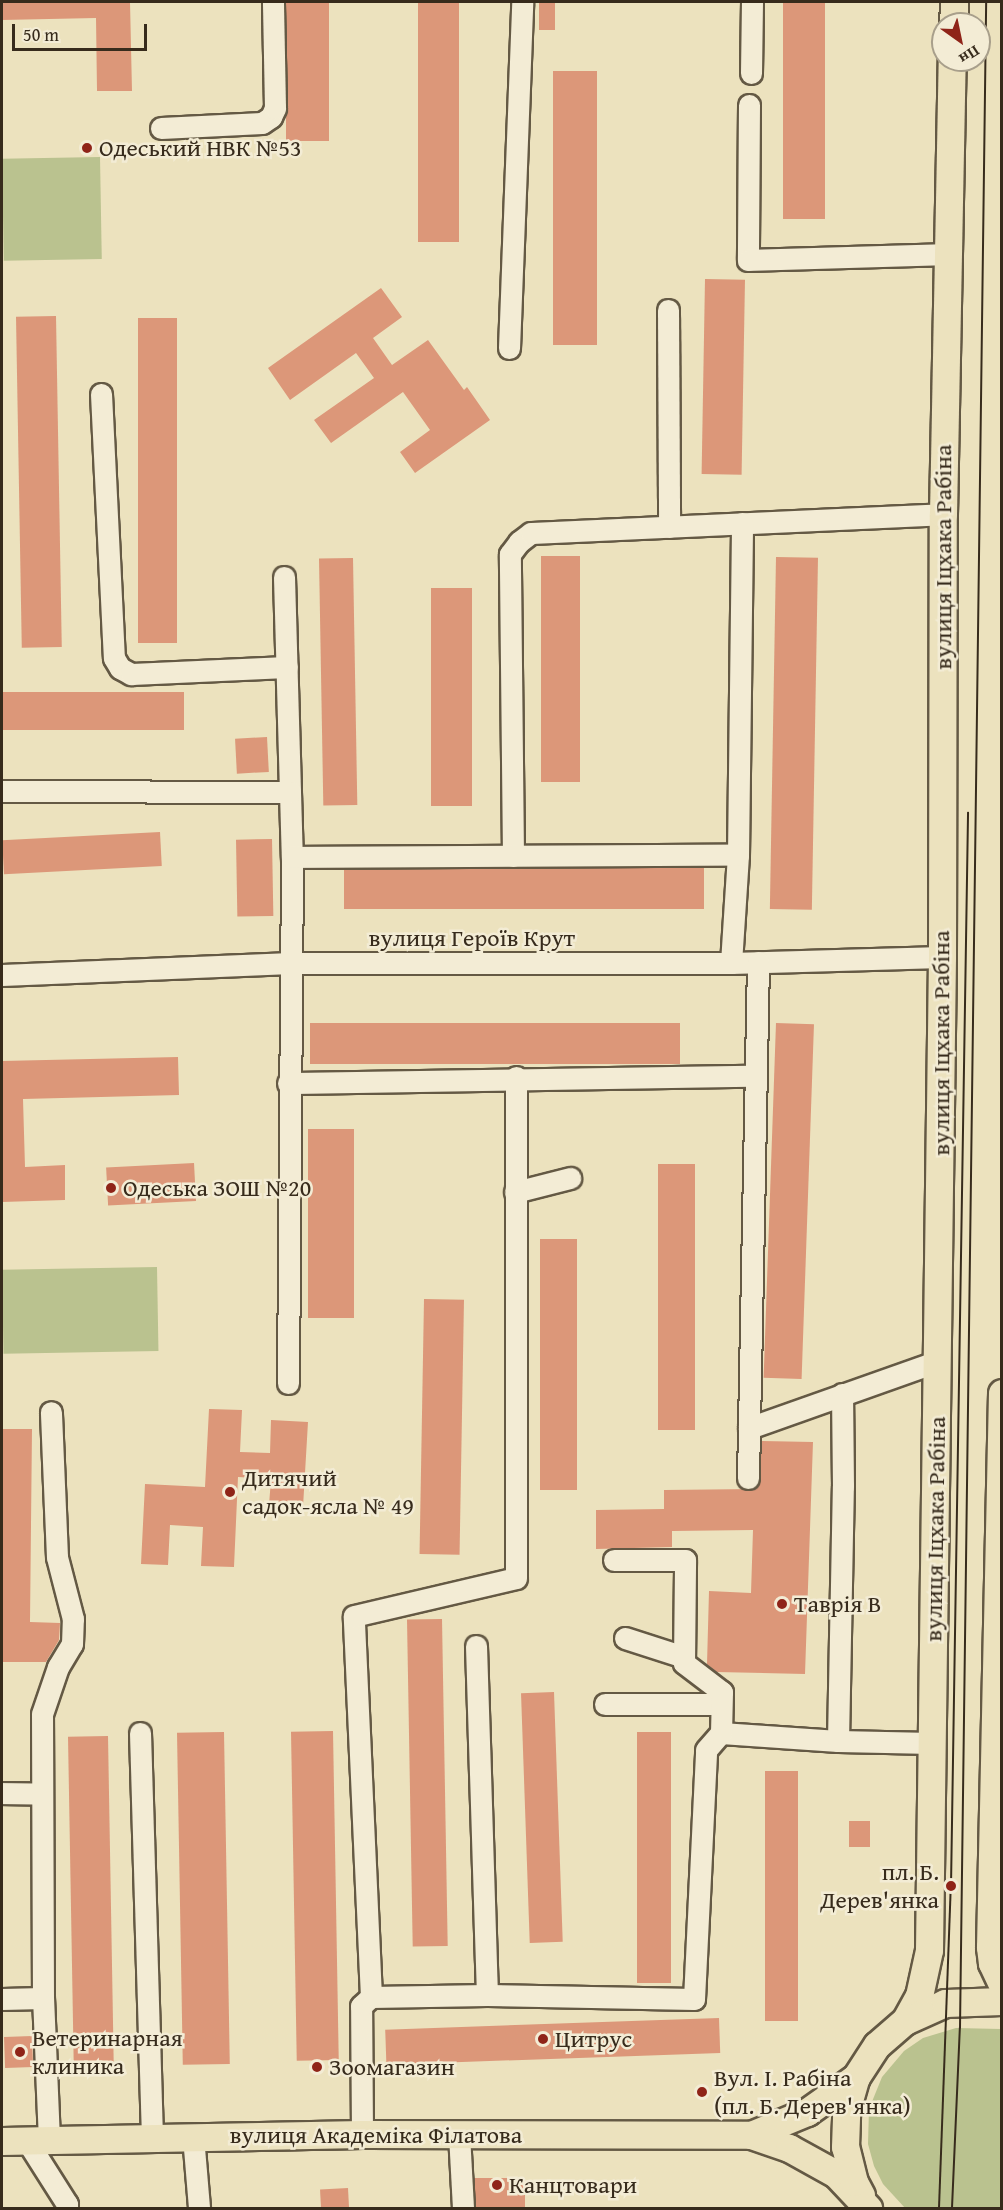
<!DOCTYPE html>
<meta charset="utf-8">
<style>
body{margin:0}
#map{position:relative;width:1003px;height:2210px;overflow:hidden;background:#ece2be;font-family:"Gentium Book Plus",serif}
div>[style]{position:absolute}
.green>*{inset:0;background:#bac28f;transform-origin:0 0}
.building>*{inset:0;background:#dc9779;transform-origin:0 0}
.roads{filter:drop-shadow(2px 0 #645944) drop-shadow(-2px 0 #645944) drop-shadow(0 2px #645944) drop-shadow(0 -2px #645944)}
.minor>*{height:21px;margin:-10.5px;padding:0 10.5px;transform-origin:10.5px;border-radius:10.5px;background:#f3ecd5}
.major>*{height:27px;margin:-13.5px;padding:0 13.5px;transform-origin:13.5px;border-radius:13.5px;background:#ece2be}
.tram>*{height:1.5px;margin:-0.75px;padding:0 0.75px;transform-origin:0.75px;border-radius:0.75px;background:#372b1c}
.dots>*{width:16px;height:16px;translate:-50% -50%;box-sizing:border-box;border:3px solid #f3ecd5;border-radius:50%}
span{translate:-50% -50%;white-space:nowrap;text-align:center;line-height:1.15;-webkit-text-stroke:5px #f3ecd5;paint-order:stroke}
.poi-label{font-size:24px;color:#372b1c}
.left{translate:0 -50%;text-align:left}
.right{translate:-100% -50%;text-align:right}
.street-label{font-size:24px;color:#372b1c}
.frame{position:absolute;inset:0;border:3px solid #372b1c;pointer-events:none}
.north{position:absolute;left:931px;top:12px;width:60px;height:60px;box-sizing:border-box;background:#f3ecd5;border:2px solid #a89f8b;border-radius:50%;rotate:147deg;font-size:16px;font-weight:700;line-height:24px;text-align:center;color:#372b1c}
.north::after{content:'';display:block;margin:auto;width:21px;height:27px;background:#8f2418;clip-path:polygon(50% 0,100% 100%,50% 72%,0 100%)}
.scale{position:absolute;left:12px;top:24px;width:135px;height:27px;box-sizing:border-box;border:3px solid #372b1c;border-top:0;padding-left:8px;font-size:18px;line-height:21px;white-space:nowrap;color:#372b1c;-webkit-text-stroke:4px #f3ecd5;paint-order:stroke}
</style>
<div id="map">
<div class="green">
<div style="left:100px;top:157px;width:102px;height:98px;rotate:89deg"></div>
<div style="left:157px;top:1267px;width:84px;height:155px;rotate:89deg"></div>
<div style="clip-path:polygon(956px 2028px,1001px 2029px,1001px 2208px,905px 2208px,883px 2184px,874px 2166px,868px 2144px,869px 2109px,882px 2077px,904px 2051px,923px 2038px)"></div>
</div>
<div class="building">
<div style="clip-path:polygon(2px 2px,130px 2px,132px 91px,97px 91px,96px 18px,2px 20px)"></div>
<div style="left:286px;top:2px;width:43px;height:139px"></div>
<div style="left:418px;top:2px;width:41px;height:240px"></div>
<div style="left:539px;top:2px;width:16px;height:28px"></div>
<div style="left:783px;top:2px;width:42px;height:217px"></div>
<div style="left:553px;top:71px;width:44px;height:274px"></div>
<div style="left:705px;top:279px;width:40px;height:195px;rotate:1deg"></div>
<div style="clip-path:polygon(381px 288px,402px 317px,373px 338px,392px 365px,428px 340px,464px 390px,467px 387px,490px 420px,415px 473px,400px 452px,430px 430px,403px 392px,331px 443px,314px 420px,374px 378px,356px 353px,290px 400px,268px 368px)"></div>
<div style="left:56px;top:316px;width:331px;height:40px;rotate:89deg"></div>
<div style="left:138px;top:318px;width:39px;height:325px"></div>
<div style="left:541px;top:556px;width:39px;height:226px"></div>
<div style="left:776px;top:557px;width:42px;height:352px;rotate:1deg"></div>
<div style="left:353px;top:558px;width:247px;height:34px;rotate:89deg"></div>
<div style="left:431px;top:588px;width:41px;height:218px"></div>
<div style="left:2px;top:692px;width:182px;height:38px"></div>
<div style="left:267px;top:737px;width:35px;height:32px;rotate:87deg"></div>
<div style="left:160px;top:832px;width:34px;height:158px;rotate:87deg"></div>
<div style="left:272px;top:839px;width:77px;height:36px;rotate:89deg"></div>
<div style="left:704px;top:868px;width:41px;height:360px;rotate:90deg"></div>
<div style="left:680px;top:1023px;width:41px;height:370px;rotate:90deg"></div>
<div style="left:776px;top:1023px;width:38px;height:355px;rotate:2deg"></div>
<div style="clip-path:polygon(178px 1057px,179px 1095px,23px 1099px,25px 1167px,65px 1165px,65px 1200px,2px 1202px,2px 1061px)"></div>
<div style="left:308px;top:1129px;width:46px;height:189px"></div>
<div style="left:194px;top:1163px;width:38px;height:88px;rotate:87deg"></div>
<div style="left:658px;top:1164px;width:37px;height:266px"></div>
<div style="left:540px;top:1239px;width:37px;height:251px"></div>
<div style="left:424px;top:1299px;width:40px;height:255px;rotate:1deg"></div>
<div style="clip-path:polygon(209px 1409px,242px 1410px,240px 1452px,270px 1453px,271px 1420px,308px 1422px,303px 1507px,269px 1505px,271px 1479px,238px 1477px,234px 1567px,201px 1566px,203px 1527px,170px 1525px,168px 1565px,141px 1564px,145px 1484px,205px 1487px)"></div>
<div style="clip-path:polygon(2px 1429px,32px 1429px,30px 1622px,60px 1623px,59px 1640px,46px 1662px,2px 1662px)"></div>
<div style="clip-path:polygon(761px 1441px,813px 1442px,805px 1674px,716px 1672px,707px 1664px,709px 1591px,751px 1593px,753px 1530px,672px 1531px,672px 1547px,596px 1549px,596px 1510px,664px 1509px,664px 1490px,755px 1489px,761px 1478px)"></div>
<div style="left:442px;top:1619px;width:327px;height:35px;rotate:89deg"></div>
<div style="left:554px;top:1692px;width:250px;height:33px;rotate:88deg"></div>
<div style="left:333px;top:1731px;width:329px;height:42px;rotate:89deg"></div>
<div style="left:224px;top:1732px;width:332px;height:47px;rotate:89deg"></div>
<div style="left:637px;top:1732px;width:34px;height:251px"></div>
<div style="left:108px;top:1736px;width:328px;height:40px;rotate:89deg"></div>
<div style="left:765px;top:1771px;width:33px;height:250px"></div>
<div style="left:849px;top:1821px;width:21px;height:26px"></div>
<div style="left:719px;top:2018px;width:35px;height:334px;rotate:88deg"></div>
<div style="left:32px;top:2036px;width:31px;height:28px;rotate:88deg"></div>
<div style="left:474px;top:2178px;width:51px;height:30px"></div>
<div style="left:348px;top:2188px;width:20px;height:28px;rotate:87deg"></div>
</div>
<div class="roads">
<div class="minor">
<div style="left:751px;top:73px;width:71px;rotate:-89.2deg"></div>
<div style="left:749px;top:105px;width:155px;rotate:90.4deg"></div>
<div style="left:748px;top:260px;width:200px;rotate:-1.7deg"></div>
<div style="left:161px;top:128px;width:101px;rotate:-2.8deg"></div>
<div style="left:262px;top:123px;width:11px;rotate:-34deg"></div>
<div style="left:271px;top:117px;width:10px;rotate:-66deg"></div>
<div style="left:275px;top:108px;width:106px;rotate:-91.1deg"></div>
<div style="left:668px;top:310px;width:217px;rotate:89.7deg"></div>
<div style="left:509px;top:348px;width:346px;rotate:-87.8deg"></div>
<div style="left:101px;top:394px;width:264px;rotate:87.2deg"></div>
<div style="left:114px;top:658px;width:12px;rotate:59deg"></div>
<div style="left:120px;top:668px;width:13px;rotate:29deg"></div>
<div style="left:131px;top:674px;width:156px;rotate:-2.6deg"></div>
<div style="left:284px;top:577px;width:280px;rotate:88.4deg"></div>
<div style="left:2px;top:791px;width:288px;rotate:0.2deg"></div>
<div style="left:513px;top:856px;width:302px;rotate:-90.6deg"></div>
<div style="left:510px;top:554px;width:15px;rotate:-53deg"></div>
<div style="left:519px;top:542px;width:15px;rotate:-37deg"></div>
<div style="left:531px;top:533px;width:412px;rotate:-2.6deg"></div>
<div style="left:731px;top:963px;width:108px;rotate:-86.3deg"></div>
<div style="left:738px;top:855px;width:332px;rotate:-89.3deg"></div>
<div style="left:2px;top:975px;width:289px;rotate:-2.4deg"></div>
<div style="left:291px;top:963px;width:440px"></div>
<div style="left:731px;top:963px;width:211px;rotate:-1.6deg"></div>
<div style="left:288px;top:1083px;width:467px;rotate:-0.9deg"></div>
<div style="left:515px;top:1192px;width:57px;rotate:-14.3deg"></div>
<div style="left:288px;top:1383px;width:526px;rotate:-89.56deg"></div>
<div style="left:292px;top:857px;width:446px;rotate:-0.3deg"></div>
<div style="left:749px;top:1428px;width:201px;rotate:-19.5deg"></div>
<div style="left:748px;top:1478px;width:516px;rotate:-88.89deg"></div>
<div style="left:625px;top:1638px;width:62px;rotate:17.9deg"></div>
<div style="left:476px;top:1646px;width:349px;rotate:88.2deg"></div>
<div style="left:605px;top:1704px;width:116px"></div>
<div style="left:140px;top:1733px;width:405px;rotate:88.3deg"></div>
<div style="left:721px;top:1733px;width:117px;rotate:3.9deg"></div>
<div style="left:838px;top:1741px;width:94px;rotate:1.2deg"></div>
<div style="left:838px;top:1741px;width:255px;rotate:-88.9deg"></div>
<div style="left:843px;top:1486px;width:92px;rotate:-90.6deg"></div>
<div style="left:2px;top:1793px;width:39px;rotate:1deg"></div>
<div style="left:371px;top:1997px;width:116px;rotate:-1deg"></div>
<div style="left:487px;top:1995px;width:207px;rotate:1.1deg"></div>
<div style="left:694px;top:1999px;width:249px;rotate:-87.2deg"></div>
<div style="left:706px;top:1750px;width:23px;rotate:-49deg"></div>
<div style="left:721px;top:1733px;width:41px;rotate:-88.6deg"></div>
<div style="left:722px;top:1692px;width:48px;rotate:-142.7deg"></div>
<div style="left:684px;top:1663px;width:103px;rotate:-89.4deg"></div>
<div style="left:685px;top:1560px;width:71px;rotate:180deg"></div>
<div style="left:2px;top:1999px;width:41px;rotate:-1.4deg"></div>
<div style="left:362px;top:2134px;width:128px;rotate:-90.4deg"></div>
<div style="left:361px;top:2006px;width:13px;rotate:-42deg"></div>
<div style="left:371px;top:1997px;width:381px;rotate:-92.6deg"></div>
<div style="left:354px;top:1616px;width:166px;rotate:-13.2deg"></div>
<div style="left:516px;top:1578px;width:501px;rotate:-90deg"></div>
<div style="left:459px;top:2134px;width:74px;rotate:86.9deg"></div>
<div style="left:193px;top:2136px;width:72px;rotate:85.2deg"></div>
<div style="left:49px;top:2140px;width:142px;rotate:-92.4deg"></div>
<div style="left:43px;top:1998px;width:284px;rotate:-90.2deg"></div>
<div style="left:42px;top:1714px;width:50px;rotate:-71.2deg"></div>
<div style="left:58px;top:1667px;width:27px;rotate:-59deg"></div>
<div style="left:72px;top:1644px;width:25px;rotate:-88deg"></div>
<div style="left:73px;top:1619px;width:64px;rotate:-104.5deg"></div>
<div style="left:57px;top:1557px;width:145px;rotate:-92.4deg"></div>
<div style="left:27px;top:2141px;width:75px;rotate:57.6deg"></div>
<div style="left:67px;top:2204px;width:4px;rotate:90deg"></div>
</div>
<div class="major">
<div style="left:953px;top:24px;width:22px;rotate:-87deg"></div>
<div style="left:1002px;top:1393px;width:554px;rotate:91.24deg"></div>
<div style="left:990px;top:1947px;width:16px;rotate:83deg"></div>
<div style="left:992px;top:1963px;width:23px;rotate:65deg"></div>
<div style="left:905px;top:2021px;width:29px;rotate:-61deg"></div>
<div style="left:919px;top:1996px;width:47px;rotate:-77.7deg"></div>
<div style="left:929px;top:1950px;width:993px;rotate:-89.25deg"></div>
<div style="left:942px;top:957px;width:443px;rotate:-89.9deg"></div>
<div style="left:943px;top:514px;width:454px;rotate:-88.9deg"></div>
<div style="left:751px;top:2135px;width:61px;rotate:-22.3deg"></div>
<div style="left:807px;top:2112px;width:60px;rotate:-35.5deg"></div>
<div style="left:2px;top:2141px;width:360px;rotate:-1.1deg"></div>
<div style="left:362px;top:2134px;width:389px;rotate:0.1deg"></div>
<div style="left:751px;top:2135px;width:40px;rotate:18.9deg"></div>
<div style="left:789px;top:2148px;width:54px;rotate:29deg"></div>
<div style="left:836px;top:2174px;width:47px;rotate:46.7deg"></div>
<div style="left:861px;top:2195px;width:15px;rotate:-118deg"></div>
<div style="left:854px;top:2182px;width:36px;rotate:-104deg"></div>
<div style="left:845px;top:2147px;width:36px;rotate:-88deg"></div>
<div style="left:846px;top:2111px;width:35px;rotate:-74deg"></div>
<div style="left:856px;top:2077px;width:38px;rotate:-57deg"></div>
<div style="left:877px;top:2045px;width:37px;rotate:-41deg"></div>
<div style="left:905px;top:2021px;width:44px;rotate:-24.2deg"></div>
<div style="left:945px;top:2003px;width:57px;rotate:-2deg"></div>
</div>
</div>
<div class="tram">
<div style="left:939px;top:2208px;width:322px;rotate:-87.9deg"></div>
<div style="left:951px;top:1886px;width:1073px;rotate:-89.09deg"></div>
<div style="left:952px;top:2208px;width:180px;rotate:-87.5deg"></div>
<div style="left:960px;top:2028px;width:2026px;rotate:-89.26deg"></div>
</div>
<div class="dots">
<div style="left:87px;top:148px;background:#8f2418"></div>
<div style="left:111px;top:1188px;background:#8f2418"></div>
<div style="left:230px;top:1492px;background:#8f2418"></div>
<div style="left:782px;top:1604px;background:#8f2418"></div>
<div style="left:951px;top:1886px;background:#8f2418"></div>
<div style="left:543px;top:2039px;background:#8f2418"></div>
<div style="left:20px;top:2052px;background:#8f2418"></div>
<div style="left:317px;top:2067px;background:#8f2418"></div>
<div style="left:702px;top:2092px;background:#8f2418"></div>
<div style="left:497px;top:2185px;background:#8f2418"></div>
</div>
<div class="poi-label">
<span class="left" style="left:99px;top:148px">Одеський НВК №53</span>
<span class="left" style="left:123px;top:1188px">Одеська ЗОШ №20</span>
<span class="left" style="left:242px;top:1492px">Дитячий<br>садок-ясла № 49</span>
<span class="left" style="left:794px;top:1604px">Таврія В</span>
<span class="right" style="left:939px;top:1886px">пл. Б.<br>Дерев'янка</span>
<span class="left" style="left:32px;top:2052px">Ветеринарная<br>клиника</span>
<span class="left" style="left:555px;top:2039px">Цитрус</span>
<span class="left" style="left:329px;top:2067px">Зоомагазин</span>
<span class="left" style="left:714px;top:2092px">Вул. І. Рабіна<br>(пл. Б. Дерев'янка)</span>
<span class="left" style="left:509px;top:2185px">Канцтовари</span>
</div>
<div class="street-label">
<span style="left:943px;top:557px;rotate:-90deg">вулиця Іцхака Рабіна</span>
<span style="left:472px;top:938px">вулиця Героїв Крут</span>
<span style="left:941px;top:1043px;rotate:-90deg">вулиця Іцхака Рабіна</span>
<span style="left:935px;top:1529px;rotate:-89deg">вулиця Іцхака Рабіна</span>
<span style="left:376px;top:2135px">вулиця Академіка Філатова</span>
</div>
<div class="frame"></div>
<div class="north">Пн</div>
<div class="scale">50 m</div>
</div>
